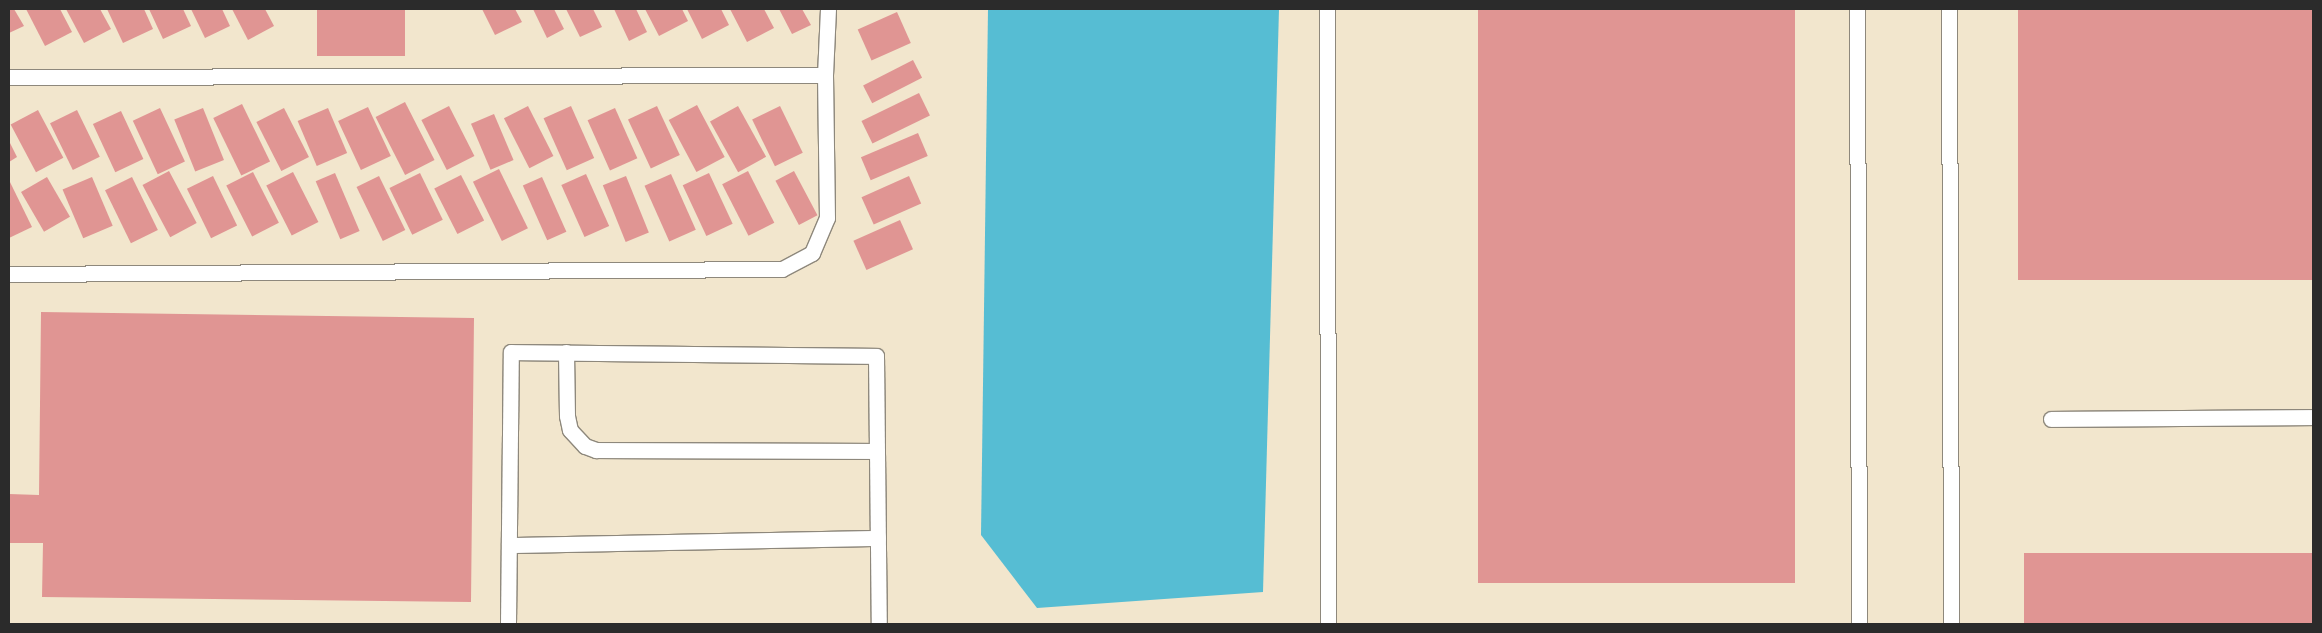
<!DOCTYPE html>
<style>
body{margin:0}
#map{position:relative;width:2322px;height:633px;overflow:hidden;background:#f2e6cd;font-family:Caveat,sans-serif}
div>[style]{position:absolute}
.water>*{inset:0;background:#56bdd3}
.building>*{inset:0;background:#e09593;transform-origin:0 0}
.roads{filter:drop-shadow(1px 0 #8e887c) drop-shadow(-1px 0 #8e887c) drop-shadow(0 1px #8e887c) drop-shadow(0 -1px #8e887c)}
.service>*{height:15px;margin:-7.5px;padding:0 7.5px;transform-origin:7.5px;border-radius:7.5px;background:#fff}
span{translate:-50% -50%;white-space:nowrap;text-align:center;line-height:1.15;-webkit-text-stroke:4.5px #f7f3e8;paint-order:stroke}
.frame{position:absolute;inset:0;border:10px solid #2b2b2b;pointer-events:none}
</style>
<div id="map">
<div class="water">
<div style="clip-path:polygon(988px 9px,1279px 9px,1263px 592px,1037px 608px,981px 535px)"></div>
</div>
<div class="building">
<div style="clip-path:polygon(9px 9px,14px 9px,24px 26px,9px 33px)"></div>
<div style="clip-path:polygon(26px 9px,60px 9px,72px 32px,45px 46px)"></div>
<div style="clip-path:polygon(66px 9px,100px 9px,111px 29px,84px 43px)"></div>
<div style="clip-path:polygon(107px 9px,144px 9px,153px 29px,123px 43px)"></div>
<div style="clip-path:polygon(149px 9px,183px 9px,191px 26px,163px 39px)"></div>
<div style="clip-path:polygon(191px 9px,222px 9px,230px 26px,205px 38px)"></div>
<div style="clip-path:polygon(232px 9px,265px 9px,274px 26px,248px 40px)"></div>
<div style="left:317px;top:9px;width:88px;height:47px"></div>
<div style="clip-path:polygon(482px 9px,515px 9px,522px 22px,495px 35px)"></div>
<div style="clip-path:polygon(533px 9px,554px 9px,564px 29px,547px 38px)"></div>
<div style="clip-path:polygon(566px 9px,593px 9px,602px 27px,580px 37px)"></div>
<div style="clip-path:polygon(614px 9px,636px 9px,647px 32px,629px 41px)"></div>
<div style="clip-path:polygon(645px 9px,682px 9px,688px 21px,659px 36px)"></div>
<div style="clip-path:polygon(687px 9px,721px 9px,729px 25px,702px 39px)"></div>
<div style="clip-path:polygon(730px 9px,764px 9px,774px 28px,747px 42px)"></div>
<div style="clip-path:polygon(779px 9px,802px 9px,811px 25px,792px 34px)"></div>
<div style="left:1478px;top:9px;width:317px;height:574px"></div>
<div style="left:2018px;top:9px;width:295px;height:271px"></div>
<div style="left:897px;top:12px;width:34px;height:43px;rotate:66deg"></div>
<div style="left:913px;top:60px;width:20px;height:56px;rotate:63deg"></div>
<div style="left:919px;top:93px;width:25px;height:64px;rotate:64deg"></div>
<div style="left:405px;top:102px;width:65px;height:33px;rotate:63deg"></div>
<div style="left:242px;top:104px;width:64px;height:32px;rotate:64deg"></div>
<div style="left:697px;top:105px;width:59px;height:32px;rotate:62deg"></div>
<div style="left:449px;top:106px;width:56px;height:31px;rotate:63deg"></div>
<div style="left:528px;top:106px;width:56px;height:27px;rotate:63deg"></div>
<div style="left:571px;top:106px;width:57px;height:30px;rotate:66deg"></div>
<div style="left:657px;top:106px;width:54px;height:32px;rotate:65deg"></div>
<div style="left:738px;top:106px;width:58px;height:32px;rotate:61deg"></div>
<div style="left:780px;top:106px;width:52px;height:31px;rotate:64deg"></div>
<div style="left:368px;top:107px;width:54px;height:33px;rotate:65deg"></div>
<div style="left:160px;top:108px;width:59px;height:30px;rotate:65deg"></div>
<div style="left:203px;top:108px;width:56px;height:31px;rotate:68deg"></div>
<div style="left:284px;top:108px;width:55px;height:31px;rotate:63deg"></div>
<div style="left:328px;top:108px;width:49px;height:33px;rotate:67deg"></div>
<div style="left:615px;top:108px;width:55px;height:30px;rotate:66deg"></div>
<div style="left:38px;top:110px;width:54px;height:31px;rotate:62deg"></div>
<div style="left:77px;top:110px;width:52px;height:30px;rotate:64deg"></div>
<div style="left:121px;top:111px;width:53px;height:31px;rotate:65deg"></div>
<div style="left:494px;top:114px;width:50px;height:25px;rotate:67deg"></div>
<div style="left:918px;top:133px;width:25px;height:62px;rotate:67deg"></div>
<div style="clip-path:polygon(9px 141px,17px 157px,9px 162px)"></div>
<div style="left:499px;top:169px;width:66px;height:29px;rotate:64deg"></div>
<div style="left:169px;top:171px;width:59px;height:30px;rotate:62deg"></div>
<div style="left:748px;top:171px;width:58px;height:29px;rotate:63deg"></div>
<div style="left:794px;top:171px;width:50px;height:21px;rotate:62deg"></div>
<div style="left:253px;top:172px;width:57px;height:30px;rotate:63deg"></div>
<div style="left:293px;top:172px;width:56px;height:30px;rotate:63deg"></div>
<div style="left:335px;top:173px;width:63px;height:21px;rotate:67deg"></div>
<div style="left:420px;top:173px;width:52px;height:34px;rotate:64deg"></div>
<div style="left:709px;top:173px;width:56px;height:29px;rotate:65deg"></div>
<div style="left:586px;top:174px;width:57px;height:27px;rotate:66deg"></div>
<div style="left:671px;top:174px;width:61px;height:29px;rotate:66deg"></div>
<div style="left:461px;top:175px;width:51px;height:30px;rotate:63deg"></div>
<div style="left:213px;top:176px;width:55px;height:29px;rotate:64deg"></div>
<div style="left:379px;top:176px;width:60px;height:25px;rotate:64deg"></div>
<div style="left:626px;top:176px;width:61px;height:25px;rotate:68deg"></div>
<div style="left:909px;top:176px;width:30px;height:52px;rotate:66deg"></div>
<div style="left:47px;top:177px;width:46px;height:30px;rotate:60deg"></div>
<div style="left:92px;top:177px;width:53px;height:32px;rotate:67deg"></div>
<div style="left:132px;top:177px;width:59px;height:30px;rotate:64deg"></div>
<div style="left:542px;top:177px;width:60px;height:21px;rotate:66deg"></div>
<div style="clip-path:polygon(9px 180px,32px 227px,9px 238px)"></div>
<div style="left:900px;top:220px;width:32px;height:51px;rotate:66deg"></div>
<div style="clip-path:polygon(41px 312px,474px 318px,471px 602px,42px 597px,43px 543px,9px 543px,9px 494px,39px 495px)"></div>
<div style="left:2313px;top:553px;width:71px;height:289px;rotate:90deg"></div>
</div>
<div class="roads">
<div class="service">
<div style="left:1327px;top:9px;width:615px;rotate:89.91deg"></div>
<div style="left:1857px;top:9px;width:615px;rotate:89.81deg"></div>
<div style="left:1949px;top:9px;width:615px;rotate:89.81deg"></div>
<div style="left:9px;top:77px;width:816px;rotate:-0.14deg"></div>
<div style="left:9px;top:274px;width:773px;rotate:-0.37deg"></div>
<div style="left:782px;top:269px;width:34px;rotate:-28deg"></div>
<div style="left:812px;top:253px;width:38px;rotate:-67deg"></div>
<div style="left:827px;top:218px;width:143px;rotate:-90.8deg"></div>
<div style="left:825px;top:75px;width:66px;rotate:-87.4deg"></div>
<div style="left:566px;top:352px;width:64px;rotate:89.1deg"></div>
<div style="left:567px;top:416px;width:14px;rotate:78deg"></div>
<div style="left:570px;top:430px;width:22px;rotate:47deg"></div>
<div style="left:585px;top:446px;width:12px;rotate:20deg"></div>
<div style="left:596px;top:450px;width:281px;rotate:0.2deg"></div>
<div style="left:2051px;top:419px;width:262px;rotate:-0.4deg"></div>
<div style="left:509px;top:545px;width:369px;rotate:-1.1deg"></div>
<div style="left:508px;top:624px;width:272px;rotate:-89.4deg"></div>
<div style="left:511px;top:352px;width:365px;rotate:0.6deg"></div>
<div style="left:876px;top:356px;width:268px;rotate:89.4deg"></div>
</div>
</div>
<div class="frame"></div>
</div>
